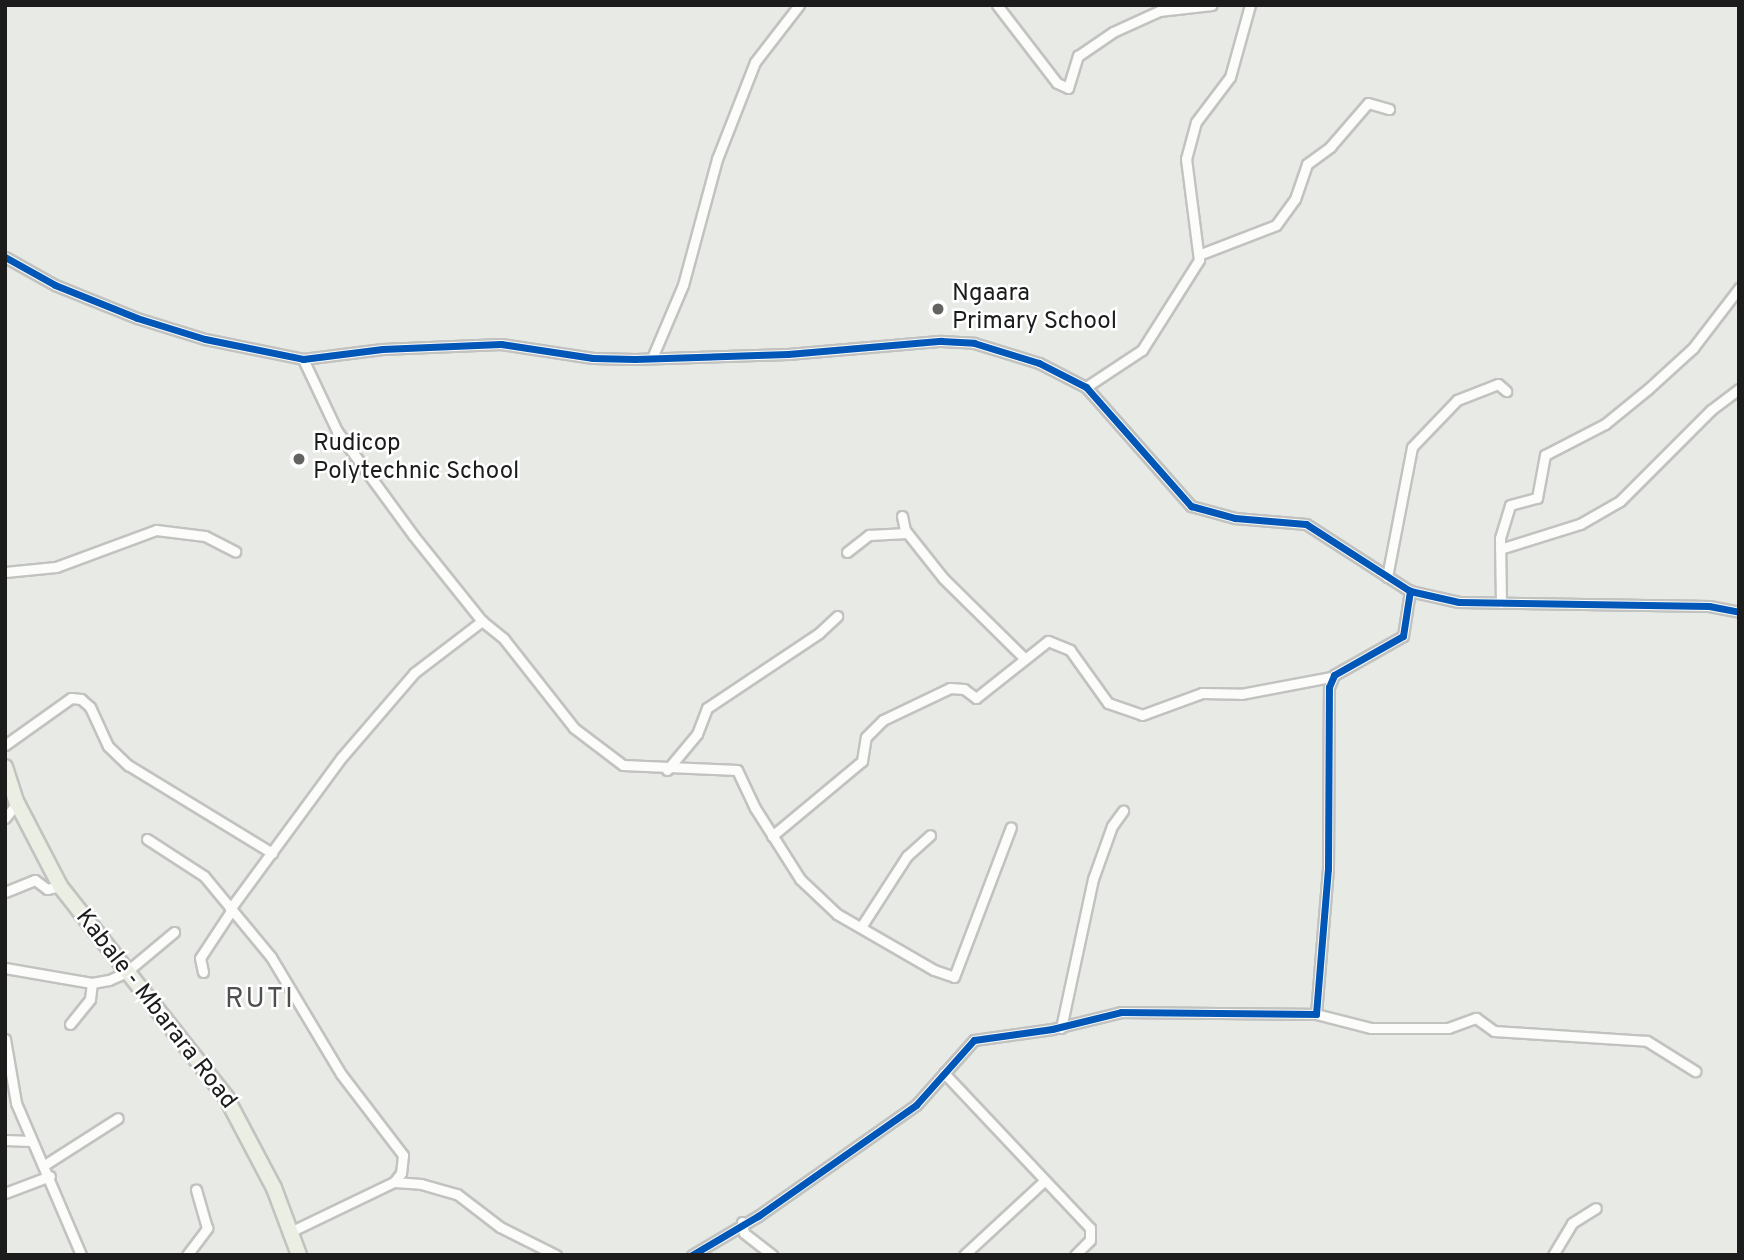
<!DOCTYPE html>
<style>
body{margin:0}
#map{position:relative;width:1744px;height:1260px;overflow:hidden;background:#e8eae5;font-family:Overpass,sans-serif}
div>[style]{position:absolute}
.roads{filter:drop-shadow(2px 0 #c2c3c1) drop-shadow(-2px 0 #c2c3c1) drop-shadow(0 2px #c2c3c1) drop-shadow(0 -2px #c2c3c1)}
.minor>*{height:9px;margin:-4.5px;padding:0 4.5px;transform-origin:4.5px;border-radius:4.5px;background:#fcfcfb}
.primary>*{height:14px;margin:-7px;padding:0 7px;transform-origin:7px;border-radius:7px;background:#ebefe3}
.cycleway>*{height:7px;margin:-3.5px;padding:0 3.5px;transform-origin:3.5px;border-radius:3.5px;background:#0057b8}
.dots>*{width:19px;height:19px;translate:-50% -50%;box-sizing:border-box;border:4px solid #fff;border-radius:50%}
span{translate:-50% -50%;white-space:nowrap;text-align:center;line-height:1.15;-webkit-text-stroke:5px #fff;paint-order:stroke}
.poi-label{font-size:24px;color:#1c1c1c}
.left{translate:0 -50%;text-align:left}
.street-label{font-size:24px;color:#1c1c1c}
.quarter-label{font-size:28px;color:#4f4f4f;letter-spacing:2px}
.frame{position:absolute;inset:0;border:7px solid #1c1c1c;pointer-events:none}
</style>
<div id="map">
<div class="roads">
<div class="minor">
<div style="left:997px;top:5px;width:98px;rotate:52.4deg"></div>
<div style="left:1057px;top:83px;width:12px;rotate:24deg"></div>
<div style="left:1068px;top:88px;width:34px;rotate:-73deg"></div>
<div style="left:1078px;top:56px;width:42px;rotate:-34.4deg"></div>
<div style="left:1113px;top:32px;width:51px;rotate:-24.5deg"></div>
<div style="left:1159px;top:11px;width:53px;rotate:-6.5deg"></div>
<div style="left:1201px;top:254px;width:80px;rotate:-21.1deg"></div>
<div style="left:1276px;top:225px;width:32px;rotate:-54deg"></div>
<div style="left:1295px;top:199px;width:37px;rotate:-71deg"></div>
<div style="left:1307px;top:164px;width:29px;rotate:-36deg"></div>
<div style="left:1330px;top:147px;width:58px;rotate:-49.2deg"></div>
<div style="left:1368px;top:103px;width:22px;rotate:16deg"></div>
<div style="left:5px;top:257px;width:57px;rotate:29.2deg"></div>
<div style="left:55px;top:285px;width:88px;rotate:21.9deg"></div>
<div style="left:137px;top:318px;width:71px;rotate:17.2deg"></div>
<div style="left:205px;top:339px;width:100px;rotate:11.5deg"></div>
<div style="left:303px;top:359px;width:80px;rotate:-7.2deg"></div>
<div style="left:382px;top:349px;width:119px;rotate:-2.4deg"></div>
<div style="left:501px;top:344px;width:93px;rotate:8.7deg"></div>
<div style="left:593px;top:358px;width:42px;rotate:1.4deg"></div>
<div style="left:635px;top:359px;width:153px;rotate:-1.9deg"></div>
<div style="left:788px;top:354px;width:154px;rotate:-4.9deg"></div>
<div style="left:941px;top:341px;width:33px;rotate:3deg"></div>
<div style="left:974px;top:343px;width:68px;rotate:17.1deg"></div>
<div style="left:1039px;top:363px;width:53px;rotate:27.1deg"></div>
<div style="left:1086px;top:387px;width:159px;rotate:48.6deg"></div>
<div style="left:1191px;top:506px;width:46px;rotate:15.3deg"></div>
<div style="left:1235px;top:518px;width:71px;rotate:4.8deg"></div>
<div style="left:1306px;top:524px;width:124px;rotate:32.8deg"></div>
<div style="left:1410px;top:591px;width:50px;rotate:12.7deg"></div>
<div style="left:1459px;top:602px;width:250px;rotate:0.9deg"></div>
<div style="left:1709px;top:606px;width:31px;rotate:11deg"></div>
<div style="left:652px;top:358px;width:79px;rotate:-67deg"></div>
<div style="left:683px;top:285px;width:131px;rotate:-74.9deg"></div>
<div style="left:717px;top:159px;width:104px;rotate:-68.6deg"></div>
<div style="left:755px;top:62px;width:72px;rotate:-52.3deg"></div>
<div style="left:303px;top:359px;width:80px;rotate:64.7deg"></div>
<div style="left:337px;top:431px;width:129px;rotate:53.8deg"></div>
<div style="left:413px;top:535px;width:110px;rotate:51.3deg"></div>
<div style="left:482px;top:621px;width:28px;rotate:39deg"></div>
<div style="left:504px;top:639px;width:113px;rotate:51.8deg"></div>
<div style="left:574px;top:728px;width:61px;rotate:37.1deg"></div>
<div style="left:623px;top:765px;width:114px;rotate:2.5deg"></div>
<div style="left:737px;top:770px;width:42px;rotate:64.7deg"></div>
<div style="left:755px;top:808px;width:84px;rotate:57.6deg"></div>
<div style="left:800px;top:879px;width:51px;rotate:43.4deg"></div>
<div style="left:837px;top:914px;width:112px;rotate:30deg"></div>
<div style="left:934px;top:970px;width:21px;rotate:19deg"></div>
<div style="left:954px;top:977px;width:160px;rotate:-69.2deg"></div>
<div style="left:1086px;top:387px;width:67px;rotate:-33.5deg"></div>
<div style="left:1142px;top:350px;width:107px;rotate:-57.7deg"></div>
<div style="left:1199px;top:260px;width:102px;rotate:-97.3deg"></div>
<div style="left:1186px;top:159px;width:38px;rotate:-75deg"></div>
<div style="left:1196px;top:122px;width:56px;rotate:-52.9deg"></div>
<div style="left:1230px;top:77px;width:75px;rotate:-74.5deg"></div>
<div style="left:902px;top:516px;width:14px;rotate:78deg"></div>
<div style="left:905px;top:530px;width:61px;rotate:51.6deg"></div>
<div style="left:943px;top:578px;width:115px;rotate:44.6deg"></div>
<div style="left:1500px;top:549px;width:84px;rotate:-17.4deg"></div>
<div style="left:1580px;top:524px;width:46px;rotate:-29.9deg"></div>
<div style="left:1620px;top:501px;width:129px;rotate:-45deg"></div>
<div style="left:1711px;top:410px;width:35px;rotate:-37deg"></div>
<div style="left:847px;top:552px;width:28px;rotate:-38deg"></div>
<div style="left:869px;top:535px;width:38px;rotate:-3deg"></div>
<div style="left:5px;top:572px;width:51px;rotate:-5.6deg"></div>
<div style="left:56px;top:567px;width:107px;rotate:-20.3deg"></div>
<div style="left:156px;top:530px;width:49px;rotate:7deg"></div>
<div style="left:205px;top:536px;width:34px;rotate:27deg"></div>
<div style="left:1387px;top:577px;width:132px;rotate:-79.1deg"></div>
<div style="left:1412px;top:447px;width:65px;rotate:-46.2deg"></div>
<div style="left:1457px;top:400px;width:44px;rotate:-21.3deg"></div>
<div style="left:1498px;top:384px;width:11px;rotate:41deg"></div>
<div style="left:1501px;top:603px;width:65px;rotate:-90.9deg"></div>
<div style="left:1500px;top:538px;width:34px;rotate:-73deg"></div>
<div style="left:1510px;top:505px;width:28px;rotate:-15deg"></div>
<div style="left:1537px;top:498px;width:44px;rotate:-79.5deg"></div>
<div style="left:1545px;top:455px;width:68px;rotate:-27.3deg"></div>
<div style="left:1605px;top:424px;width:55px;rotate:-39.1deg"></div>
<div style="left:1648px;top:389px;width:61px;rotate:-42.3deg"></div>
<div style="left:1693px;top:348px;width:76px;rotate:-52.5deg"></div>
<div style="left:5px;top:745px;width:81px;rotate:-35.5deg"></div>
<div style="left:71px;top:698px;width:10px;rotate:6deg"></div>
<div style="left:81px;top:699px;width:12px;rotate:42deg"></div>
<div style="left:90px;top:707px;width:43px;rotate:65.2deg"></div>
<div style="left:108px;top:746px;width:28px;rotate:44deg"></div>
<div style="left:128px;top:765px;width:169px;rotate:31.4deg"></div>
<div style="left:667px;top:770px;width:47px;rotate:-50.2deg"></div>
<div style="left:697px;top:734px;width:28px;rotate:-69deg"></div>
<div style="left:707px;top:708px;width:135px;rotate:-33.8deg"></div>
<div style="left:819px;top:633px;width:25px;rotate:-43deg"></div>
<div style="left:5px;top:818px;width:19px;rotate:-51deg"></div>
<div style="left:772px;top:836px;width:117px;rotate:-39.8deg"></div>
<div style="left:862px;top:761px;width:24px;rotate:-81deg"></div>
<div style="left:866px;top:737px;width:24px;rotate:-45deg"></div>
<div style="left:883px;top:720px;width:74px;rotate:-25.5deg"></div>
<div style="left:950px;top:688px;width:14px;rotate:4deg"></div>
<div style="left:964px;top:689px;width:15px;rotate:37deg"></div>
<div style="left:976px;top:698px;width:92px;rotate:-38.4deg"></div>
<div style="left:1048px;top:641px;width:24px;rotate:22deg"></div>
<div style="left:1070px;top:650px;width:65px;rotate:54.4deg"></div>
<div style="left:1108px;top:703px;width:36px;rotate:19deg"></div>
<div style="left:1142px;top:715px;width:64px;rotate:-20.1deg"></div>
<div style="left:1202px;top:693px;width:39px;rotate:1deg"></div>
<div style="left:1241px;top:694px;width:92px;rotate:-10.7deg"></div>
<div style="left:147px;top:839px;width:68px;rotate:33deg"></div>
<div style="left:204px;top:876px;width:105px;rotate:50.4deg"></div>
<div style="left:271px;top:957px;width:136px;rotate:59.1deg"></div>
<div style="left:341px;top:1074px;width:102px;rotate:52.6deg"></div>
<div style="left:403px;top:1155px;width:18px;rotate:96deg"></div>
<div style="left:401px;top:1173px;width:11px;rotate:128deg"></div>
<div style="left:5px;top:892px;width:32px;rotate:-22deg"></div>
<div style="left:35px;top:880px;width:15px;rotate:37deg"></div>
<div style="left:47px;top:889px;width:13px;rotate:-13deg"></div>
<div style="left:230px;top:909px;width:187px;rotate:-53.7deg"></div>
<div style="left:341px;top:758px;width:112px;rotate:-49.3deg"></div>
<div style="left:414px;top:673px;width:86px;rotate:-37.4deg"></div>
<div style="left:861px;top:927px;width:85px;rotate:-57.1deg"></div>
<div style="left:907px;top:856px;width:31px;rotate:-42deg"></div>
<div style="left:5px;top:968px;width:88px;rotate:9.8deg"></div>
<div style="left:92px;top:983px;width:17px;rotate:-10deg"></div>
<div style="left:109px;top:980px;width:17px;rotate:-24deg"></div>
<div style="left:125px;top:973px;width:64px;rotate:-39.9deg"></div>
<div style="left:203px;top:972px;width:14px;rotate:-102deg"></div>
<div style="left:200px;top:958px;width:56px;rotate:-56.6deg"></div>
<div style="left:1316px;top:1014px;width:57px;rotate:14.3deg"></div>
<div style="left:1371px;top:1028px;width:77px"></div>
<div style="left:1448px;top:1028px;width:30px;rotate:-20deg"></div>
<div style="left:1476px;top:1018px;width:22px;rotate:36deg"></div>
<div style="left:1494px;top:1031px;width:153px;rotate:3.7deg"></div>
<div style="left:1647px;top:1041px;width:57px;rotate:32deg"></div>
<div style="left:70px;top:1024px;width:32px;rotate:-51deg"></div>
<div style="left:90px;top:999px;width:16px;rotate:-83deg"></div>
<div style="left:1061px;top:1028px;width:152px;rotate:-77.9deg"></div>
<div style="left:1093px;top:879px;width:56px;rotate:-70.3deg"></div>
<div style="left:1112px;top:826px;width:19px;rotate:-54deg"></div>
<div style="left:5px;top:1039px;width:65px;rotate:80.2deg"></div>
<div style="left:16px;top:1103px;width:165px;rotate:66.8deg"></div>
<div style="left:944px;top:1073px;width:213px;rotate:46.7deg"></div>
<div style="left:1090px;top:1228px;width:12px;rotate:90deg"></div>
<div style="left:1090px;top:1240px;width:21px;rotate:135deg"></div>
<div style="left:5px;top:1140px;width:26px;rotate:2deg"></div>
<div style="left:46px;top:1164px;width:85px;rotate:-32.6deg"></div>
<div style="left:5px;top:1193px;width:48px;rotate:-20.7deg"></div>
<div style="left:742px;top:1222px;width:11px;rotate:80deg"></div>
<div style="left:744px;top:1233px;width:36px;rotate:38deg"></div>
<div style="left:292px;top:1231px;width:113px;rotate:-25.7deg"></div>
<div style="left:394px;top:1182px;width:27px;rotate:4deg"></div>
<div style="left:421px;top:1184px;width:37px;rotate:16deg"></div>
<div style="left:457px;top:1194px;width:54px;rotate:37.5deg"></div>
<div style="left:500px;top:1227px;width:63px;rotate:26.6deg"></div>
<div style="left:187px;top:1255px;width:34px;rotate:-53deg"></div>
<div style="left:207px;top:1228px;width:40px;rotate:-106deg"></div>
<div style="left:692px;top:1255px;width:77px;rotate:-30.6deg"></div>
<div style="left:758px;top:1216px;width:193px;rotate:-35.1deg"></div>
<div style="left:916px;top:1105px;width:87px;rotate:-48.3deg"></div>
<div style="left:974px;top:1040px;width:79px;rotate:-8deg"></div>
<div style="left:1052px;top:1029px;width:71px;rotate:-13.8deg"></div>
<div style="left:1121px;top:1012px;width:195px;rotate:0.6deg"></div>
<div style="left:1316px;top:1014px;width:145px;rotate:-85.3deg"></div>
<div style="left:1328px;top:869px;width:182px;rotate:-89.7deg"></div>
<div style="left:1329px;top:687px;width:13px;rotate:-67deg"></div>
<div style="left:1334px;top:675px;width:79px;rotate:-29.5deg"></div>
<div style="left:1403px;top:636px;width:46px;rotate:-81.2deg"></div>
<div style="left:964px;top:1255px;width:109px;rotate:-42.8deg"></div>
<div style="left:1553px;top:1255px;width:37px;rotate:-59deg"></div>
<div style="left:1572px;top:1223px;width:28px;rotate:-32deg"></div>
</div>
<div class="primary">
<div style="left:5px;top:767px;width:38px;rotate:72deg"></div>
<div style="left:17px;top:803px;width:93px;rotate:62.6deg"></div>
<div style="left:60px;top:886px;width:268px;rotate:51.8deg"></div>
<div style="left:226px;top:1097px;width:103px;rotate:62.2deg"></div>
<div style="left:274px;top:1188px;width:72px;rotate:69.5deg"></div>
</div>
</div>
<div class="cycleway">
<div style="left:5px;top:257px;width:57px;rotate:29.2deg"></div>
<div style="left:55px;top:285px;width:88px;rotate:21.9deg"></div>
<div style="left:137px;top:318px;width:71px;rotate:17.2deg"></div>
<div style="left:205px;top:339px;width:100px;rotate:11.5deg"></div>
<div style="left:303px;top:359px;width:80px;rotate:-7.2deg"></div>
<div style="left:382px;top:349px;width:119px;rotate:-2.4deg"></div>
<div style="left:501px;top:344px;width:93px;rotate:8.7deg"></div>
<div style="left:593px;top:358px;width:42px;rotate:1.4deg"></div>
<div style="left:635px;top:359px;width:153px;rotate:-1.9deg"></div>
<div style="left:788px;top:354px;width:154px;rotate:-4.9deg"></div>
<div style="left:941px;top:341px;width:33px;rotate:3deg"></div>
<div style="left:974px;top:343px;width:68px;rotate:17.1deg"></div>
<div style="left:1039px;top:363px;width:53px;rotate:27.1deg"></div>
<div style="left:1086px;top:387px;width:159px;rotate:48.6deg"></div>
<div style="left:1191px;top:506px;width:46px;rotate:15.3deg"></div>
<div style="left:1235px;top:518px;width:71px;rotate:4.8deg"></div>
<div style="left:1306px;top:524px;width:124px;rotate:32.8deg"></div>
<div style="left:1410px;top:591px;width:50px;rotate:12.7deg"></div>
<div style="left:1459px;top:602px;width:250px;rotate:0.9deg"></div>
<div style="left:1709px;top:606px;width:31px;rotate:11deg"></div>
<div style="left:692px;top:1255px;width:77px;rotate:-30.6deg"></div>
<div style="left:758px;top:1216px;width:193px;rotate:-35.1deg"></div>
<div style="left:916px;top:1105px;width:87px;rotate:-48.3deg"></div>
<div style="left:974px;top:1040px;width:79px;rotate:-8deg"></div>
<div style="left:1052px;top:1029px;width:71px;rotate:-13.8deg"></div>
<div style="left:1121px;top:1012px;width:195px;rotate:0.6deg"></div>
<div style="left:1316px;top:1014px;width:145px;rotate:-85.3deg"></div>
<div style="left:1328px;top:869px;width:182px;rotate:-89.7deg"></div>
<div style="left:1329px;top:687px;width:13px;rotate:-67deg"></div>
<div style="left:1334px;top:675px;width:79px;rotate:-29.5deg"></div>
<div style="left:1403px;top:636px;width:46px;rotate:-81.2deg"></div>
</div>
<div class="dots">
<div style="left:938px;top:309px;background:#636462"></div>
<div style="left:299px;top:459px;background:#636462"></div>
</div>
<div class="poi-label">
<span class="left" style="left:952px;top:309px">Ngaara<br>Primary School</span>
<span class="left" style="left:313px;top:459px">Rudicop<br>Polytechnic School</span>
</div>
<div class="street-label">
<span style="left:155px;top:1010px;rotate:52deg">Kabale - Mbarara Road</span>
</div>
<div class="quarter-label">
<span style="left:260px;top:1000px">RUTI</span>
</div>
<div class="frame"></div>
</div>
